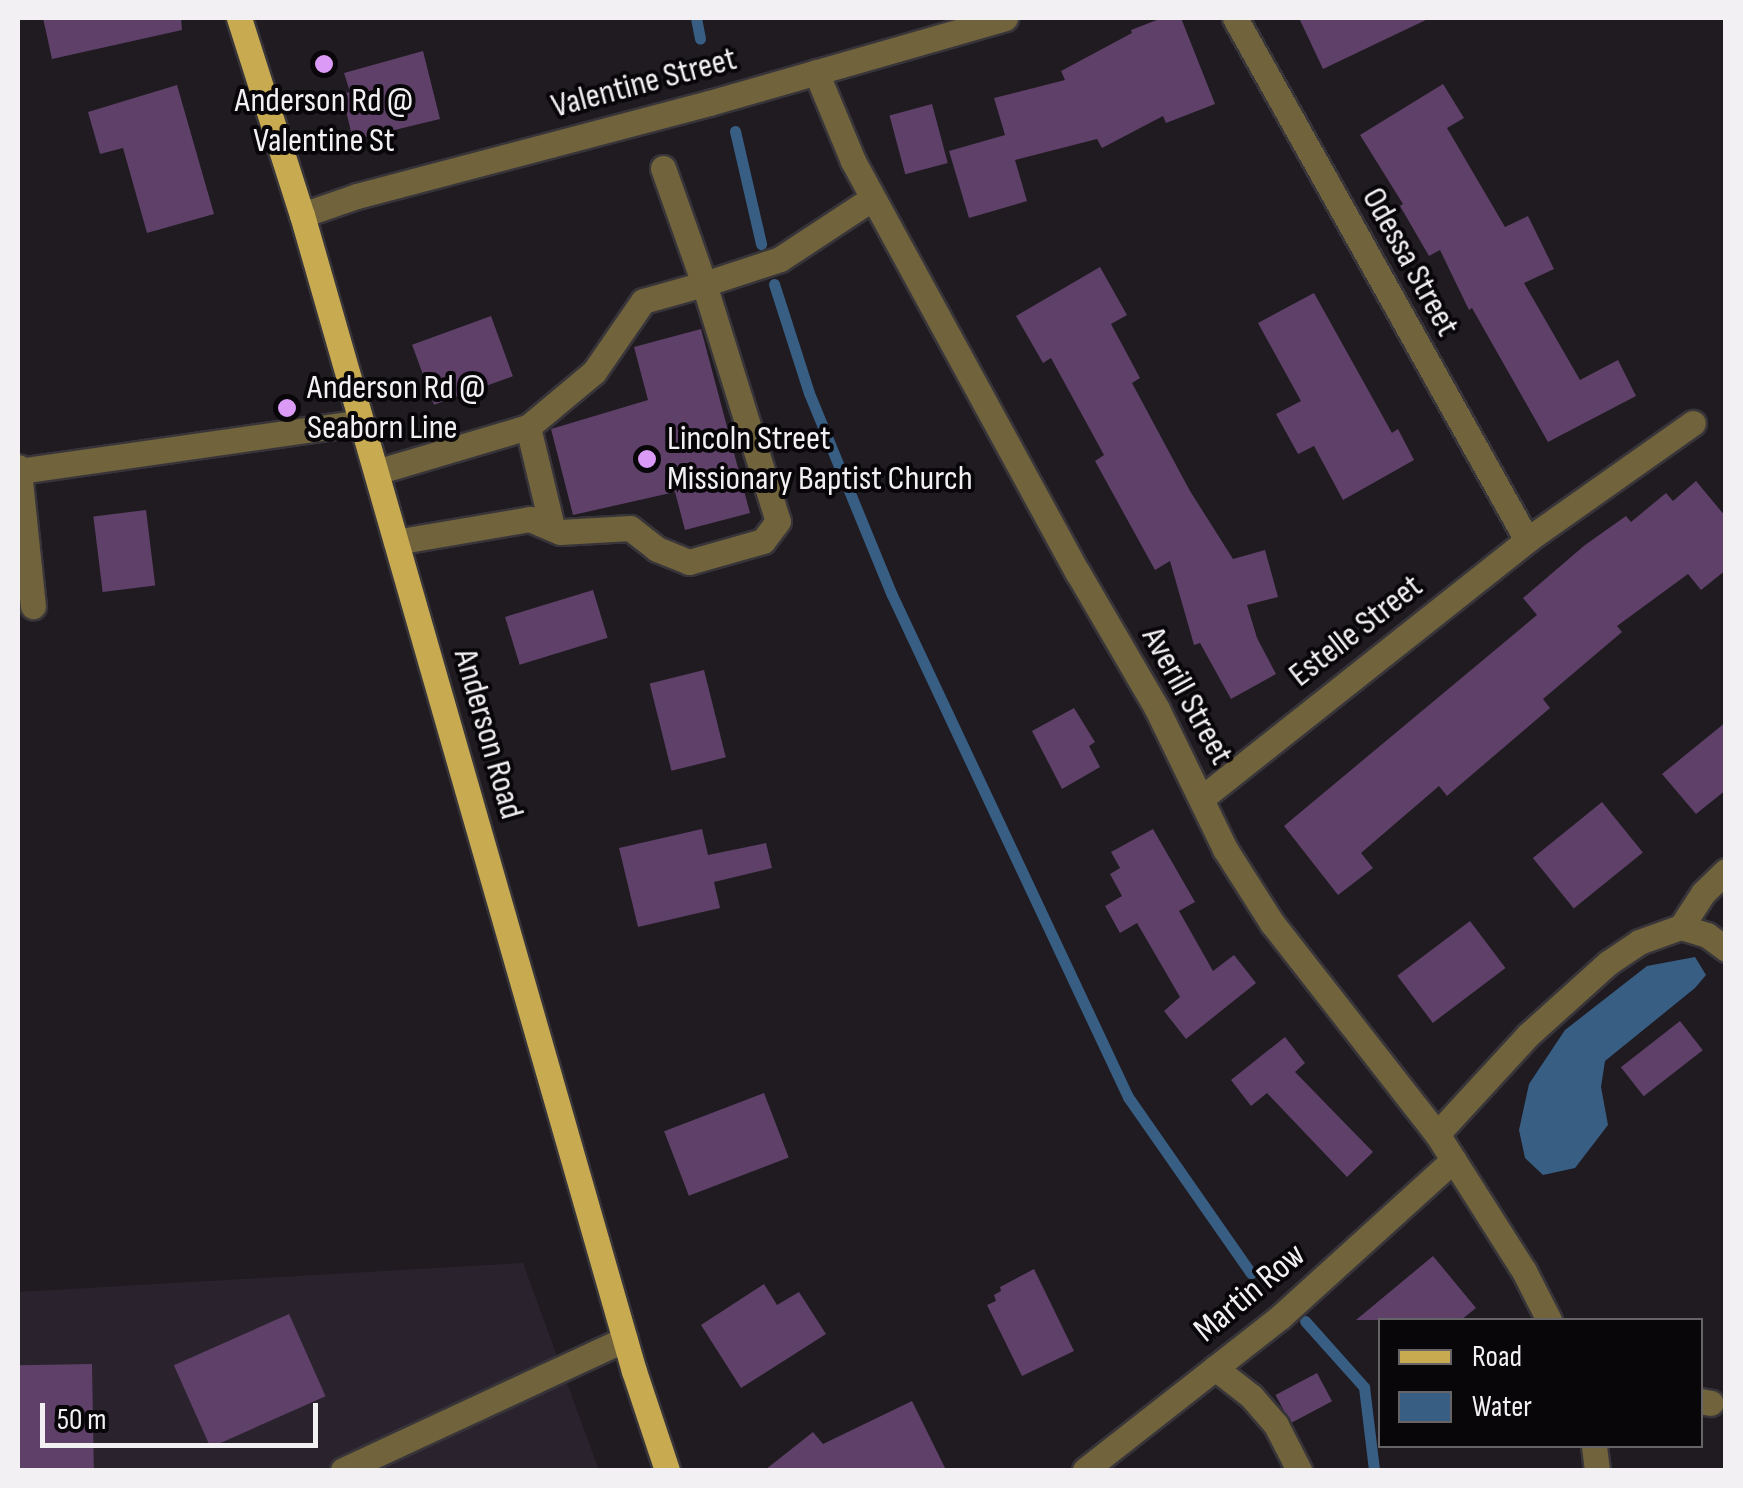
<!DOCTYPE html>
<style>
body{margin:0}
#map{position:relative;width:1743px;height:1488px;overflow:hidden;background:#1f1b21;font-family:"Sofia Sans Condensed",sans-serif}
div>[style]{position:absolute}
.built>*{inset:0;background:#2a222d}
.water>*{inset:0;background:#385e83}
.stream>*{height:11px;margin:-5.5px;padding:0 5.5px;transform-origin:5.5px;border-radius:5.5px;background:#385e83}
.building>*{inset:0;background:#5e4068;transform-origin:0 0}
.roads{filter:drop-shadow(2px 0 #38353a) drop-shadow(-2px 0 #38353a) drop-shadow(0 2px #38353a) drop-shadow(0 -2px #38353a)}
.minor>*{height:25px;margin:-12.5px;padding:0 12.5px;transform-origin:12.5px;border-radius:12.5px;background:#71633b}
.major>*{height:25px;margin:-12.5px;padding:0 12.5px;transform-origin:12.5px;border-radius:12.5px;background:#c8ab51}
.dots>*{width:28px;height:28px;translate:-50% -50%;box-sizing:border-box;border:5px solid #080609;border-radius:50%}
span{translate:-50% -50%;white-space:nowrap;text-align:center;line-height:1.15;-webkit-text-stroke:8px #080609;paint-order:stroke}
.street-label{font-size:35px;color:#f3f0f4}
.poi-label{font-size:35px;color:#f3f0f4}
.left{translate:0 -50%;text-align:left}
.frame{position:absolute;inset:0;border:20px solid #f3f0f4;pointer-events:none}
.legend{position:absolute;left:1378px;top:1318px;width:325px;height:130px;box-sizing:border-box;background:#080609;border:2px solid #666467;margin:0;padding:12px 18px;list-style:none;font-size:30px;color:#f3f0f4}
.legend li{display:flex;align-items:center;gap:20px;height:50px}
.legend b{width:50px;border:2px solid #666467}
.scale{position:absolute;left:40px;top:1403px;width:278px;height:45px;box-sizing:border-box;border:5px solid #f3f0f4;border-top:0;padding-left:12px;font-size:30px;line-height:35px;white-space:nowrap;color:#f3f0f4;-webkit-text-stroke:8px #080609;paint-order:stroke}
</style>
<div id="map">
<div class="built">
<div style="clip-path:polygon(523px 1263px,599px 1470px,18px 1470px,18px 1292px)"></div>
</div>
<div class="water">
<div style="clip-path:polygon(1695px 957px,1706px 975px,1695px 988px,1605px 1061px,1601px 1087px,1608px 1125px,1575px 1168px,1543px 1175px,1525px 1158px,1519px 1130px,1529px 1084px,1565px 1030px,1647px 966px)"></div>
</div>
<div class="stream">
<div style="left:696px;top:18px;width:21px;rotate:79deg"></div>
<div style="left:735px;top:131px;width:116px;rotate:77deg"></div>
<div style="left:774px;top:284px;width:114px;rotate:72.2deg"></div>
<div style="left:809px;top:393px;width:218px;rotate:67.7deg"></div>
<div style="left:892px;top:595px;width:555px;rotate:64.82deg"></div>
<div style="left:1128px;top:1097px;width:215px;rotate:55.1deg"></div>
<div style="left:1305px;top:1321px;width:89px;rotate:48.2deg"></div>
<div style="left:1364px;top:1387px;width:84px;rotate:83.1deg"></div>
</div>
<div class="building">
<div style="clip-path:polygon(43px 18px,181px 18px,182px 30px,52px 59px)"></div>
<div style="clip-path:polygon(1162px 18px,1181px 18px,1215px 104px,1166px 123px,1163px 116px,1102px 148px,1097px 139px,1015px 160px,1027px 201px,969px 218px,949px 151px,1005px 135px,994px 98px,1065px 80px,1061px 71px,1132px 33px,1131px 30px)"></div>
<div style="clip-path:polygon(1299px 18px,1430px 18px,1323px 69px)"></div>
<div style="clip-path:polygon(423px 51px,440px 119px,353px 140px,342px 94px,350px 92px,344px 73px)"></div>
<div style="clip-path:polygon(1443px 84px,1464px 118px,1447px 128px,1505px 227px,1528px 216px,1554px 269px,1524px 283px,1580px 380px,1618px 360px,1636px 396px,1548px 442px,1472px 308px,1469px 310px,1440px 250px,1429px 256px,1400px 206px,1403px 204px,1360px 135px)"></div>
<div style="clip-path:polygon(177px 85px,214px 214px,147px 233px,123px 148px,100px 154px,88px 112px)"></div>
<div style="left:932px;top:104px;width:61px;height:44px;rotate:75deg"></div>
<div style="clip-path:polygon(1100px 267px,1127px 315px,1111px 324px,1140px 378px,1132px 383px,1190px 491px,1233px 559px,1265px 550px,1278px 597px,1247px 605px,1257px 638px,1276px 674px,1231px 699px,1200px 643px,1194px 645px,1170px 561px,1155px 570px,1095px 461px,1104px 455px,1051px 358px,1043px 363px,1016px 316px)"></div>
<div style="clip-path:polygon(1314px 293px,1392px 433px,1398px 429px,1414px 460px,1343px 500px,1314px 446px,1298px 454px,1276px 414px,1301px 401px,1258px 323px)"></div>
<div style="left:491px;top:316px;width:64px;height:84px;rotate:70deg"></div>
<div style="clip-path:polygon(701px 329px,750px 513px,685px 530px,675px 492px,573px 515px,551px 429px,648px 400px,634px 347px)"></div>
<div style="clip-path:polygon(1696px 481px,1726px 517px,1726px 570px,1701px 590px,1688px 574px,1617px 626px,1622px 632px,1543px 699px,1550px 708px,1447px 796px,1439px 786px,1361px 853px,1373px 868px,1338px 895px,1284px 826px,1537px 615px,1523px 598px,1585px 545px,1626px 516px,1631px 522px,1666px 493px,1673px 501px)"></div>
<div style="left:146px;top:510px;width:76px;height:53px;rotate:83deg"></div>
<div style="left:593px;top:590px;width:50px;height:92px;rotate:73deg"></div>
<div style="left:704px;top:670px;width:90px;height:56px;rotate:76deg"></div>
<div style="clip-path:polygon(1074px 708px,1095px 742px,1089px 746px,1100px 767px,1062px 789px,1032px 731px)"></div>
<div style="clip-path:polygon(1726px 722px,1726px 790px,1696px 814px,1662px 774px)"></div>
<div style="left:1602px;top:802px;width:65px;height:89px;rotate:51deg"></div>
<div style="clip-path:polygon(702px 829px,708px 855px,766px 843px,772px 868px,714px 882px,720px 908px,638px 927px,619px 848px)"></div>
<div style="clip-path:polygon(1153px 829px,1195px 902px,1179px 911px,1213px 971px,1234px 955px,1256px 983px,1186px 1039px,1164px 1011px,1180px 997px,1137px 923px,1120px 933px,1105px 906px,1122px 896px,1110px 874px,1120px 868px,1111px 852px)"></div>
<div style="left:1470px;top:921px;width:59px;height:91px;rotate:53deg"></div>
<div style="left:1680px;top:1021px;width:37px;height:75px;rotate:52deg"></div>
<div style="clip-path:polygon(1285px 1037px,1305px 1063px,1295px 1072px,1373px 1152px,1347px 1177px,1267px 1093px,1251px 1106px,1231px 1080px)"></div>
<div style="left:764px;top:1093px;width:69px;height:107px;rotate:69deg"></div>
<div style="clip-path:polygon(1433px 1256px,1476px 1308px,1461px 1320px,1356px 1320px)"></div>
<div style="clip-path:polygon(1034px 1269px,1074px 1351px,1022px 1376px,987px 1305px,996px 1301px,994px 1295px,1001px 1291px,1000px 1287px)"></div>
<div style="clip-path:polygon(764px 1284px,777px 1305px,799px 1292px,826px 1334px,741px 1388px,701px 1325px)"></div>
<div style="left:289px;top:1314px;width:90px;height:126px;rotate:66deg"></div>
<div style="left:92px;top:1364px;width:106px;height:74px;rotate:89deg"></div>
<div style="left:1317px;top:1373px;width:32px;height:47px;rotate:62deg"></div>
<div style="clip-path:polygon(912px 1401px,946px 1470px,765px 1470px,813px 1432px,823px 1444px)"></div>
</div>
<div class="roads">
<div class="minor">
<div style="left:1235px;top:18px;width:598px;rotate:60.78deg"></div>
<div style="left:816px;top:72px;width:96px;rotate:67.4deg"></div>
<div style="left:853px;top:161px;width:469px;rotate:61.4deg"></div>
<div style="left:1078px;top:573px;width:157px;rotate:59.8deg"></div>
<div style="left:1157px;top:709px;width:156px;rotate:64.1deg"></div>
<div style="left:1225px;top:849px;width:88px;rotate:57.6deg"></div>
<div style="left:1272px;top:923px;width:268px;rotate:52deg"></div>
<div style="left:1437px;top:1134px;width:162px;rotate:57.6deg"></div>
<div style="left:1524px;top:1271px;width:55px;rotate:63deg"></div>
<div style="left:663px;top:168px;width:123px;rotate:70.5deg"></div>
<div style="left:704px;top:284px;width:80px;rotate:-18.2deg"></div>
<div style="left:780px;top:259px;width:111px;rotate:-33.3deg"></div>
<div style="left:302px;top:215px;width:58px;rotate:-19.1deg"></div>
<div style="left:357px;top:196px;width:364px;rotate:-14.8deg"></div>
<div style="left:709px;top:103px;width:308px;rotate:-16deg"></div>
<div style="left:528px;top:427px;width:103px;rotate:76.5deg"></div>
<div style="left:18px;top:467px;width:4px;rotate:76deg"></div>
<div style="left:19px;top:471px;width:346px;rotate:-8.1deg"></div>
<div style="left:19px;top:471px;width:136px;rotate:84.1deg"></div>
<div style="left:376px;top:472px;width:159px;rotate:-16.5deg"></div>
<div style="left:528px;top:427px;width:86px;rotate:-39.8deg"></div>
<div style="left:594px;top:372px;width:86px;rotate:-55.4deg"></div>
<div style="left:643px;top:301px;width:63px;rotate:-15.6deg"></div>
<div style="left:704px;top:284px;width:248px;rotate:72.7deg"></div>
<div style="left:778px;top:521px;width:25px;rotate:127deg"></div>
<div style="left:763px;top:541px;width:77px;rotate:164.2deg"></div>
<div style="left:689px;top:562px;width:35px;rotate:-158deg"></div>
<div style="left:657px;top:549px;width:34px;rotate:-142deg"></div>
<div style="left:630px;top:528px;width:70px;rotate:176.7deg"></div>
<div style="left:560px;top:532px;width:33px;rotate:-157deg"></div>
<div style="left:530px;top:519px;width:136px;rotate:170.3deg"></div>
<div style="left:1202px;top:798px;width:415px;rotate:-38.4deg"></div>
<div style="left:1527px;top:540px;width:203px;rotate:-35.2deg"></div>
<div style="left:1681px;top:927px;width:40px;rotate:-57.1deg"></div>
<div style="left:1703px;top:893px;width:32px;rotate:-44deg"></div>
<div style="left:1681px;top:927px;width:27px;rotate:17deg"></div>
<div style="left:1707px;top:935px;width:24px;rotate:36deg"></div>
<div style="left:1437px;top:1134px;width:134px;rotate:-47.4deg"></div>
<div style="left:1528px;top:1035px;width:108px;rotate:-42deg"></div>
<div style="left:1608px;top:963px;width:37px;rotate:-34deg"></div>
<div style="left:1639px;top:942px;width:45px;rotate:-19.7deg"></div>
<div style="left:1215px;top:1368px;width:46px;rotate:37.9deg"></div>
<div style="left:1251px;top:1396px;width:38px;rotate:49deg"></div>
<div style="left:1276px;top:1425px;width:51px;rotate:62.9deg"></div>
<div style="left:1700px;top:1401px;width:11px;rotate:10deg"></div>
<div style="left:1594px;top:1446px;width:24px;rotate:83deg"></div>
<div style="left:343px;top:1470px;width:311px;rotate:-24.9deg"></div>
<div style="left:1085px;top:1470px;width:248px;rotate:-38.1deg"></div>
<div style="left:1280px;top:1317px;width:234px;rotate:-42.2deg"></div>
</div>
<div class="major">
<div style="left:239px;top:18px;width:207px;rotate:72.3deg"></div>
<div style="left:302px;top:215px;width:1203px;rotate:73.98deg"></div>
<div style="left:634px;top:1371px;width:104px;rotate:71.6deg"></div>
</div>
</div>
<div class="dots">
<div style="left:324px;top:64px;background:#da9af6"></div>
<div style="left:287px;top:408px;background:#da9af6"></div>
<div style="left:647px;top:459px;background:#da9af6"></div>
</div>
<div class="street-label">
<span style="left:644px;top:83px;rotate:-15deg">Valentine Street</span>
<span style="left:1410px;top:262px;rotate:61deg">Odessa Street</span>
<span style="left:1356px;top:631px;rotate:-38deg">Estelle Street</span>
<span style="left:1187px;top:696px;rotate:61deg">Averill Street</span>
<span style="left:488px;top:734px;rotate:74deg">Anderson Road</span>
<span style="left:1250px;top:1293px;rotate:-40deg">Martin Row</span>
</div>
<div class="poi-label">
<span style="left:324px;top:121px">Anderson Rd @<br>Valentine St</span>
<span class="left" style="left:307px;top:408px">Anderson Rd @<br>Seaborn Line</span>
<span class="left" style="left:667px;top:459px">Lincoln Street<br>Missionary Baptist Church</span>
</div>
<div class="frame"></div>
<ul class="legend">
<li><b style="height:12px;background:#c8ab51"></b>Road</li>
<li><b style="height:28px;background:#385e83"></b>Water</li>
</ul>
<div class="scale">50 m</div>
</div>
